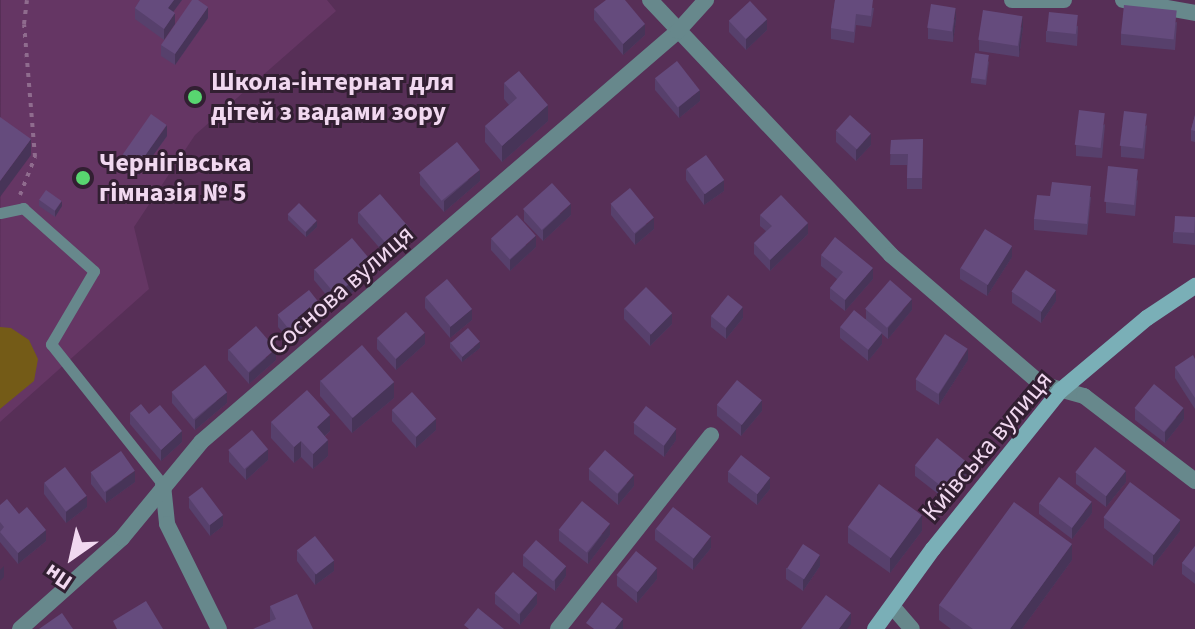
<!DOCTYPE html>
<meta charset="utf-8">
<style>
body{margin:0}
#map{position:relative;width:1195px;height:629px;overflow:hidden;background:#572f57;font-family:"Source Sans 3",sans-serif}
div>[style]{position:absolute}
.built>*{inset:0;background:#653664}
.green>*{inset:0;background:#745b17}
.path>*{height:4px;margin-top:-2px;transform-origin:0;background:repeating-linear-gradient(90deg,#8f6c8e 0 4px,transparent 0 10px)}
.service>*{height:11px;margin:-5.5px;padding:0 5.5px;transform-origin:5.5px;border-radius:5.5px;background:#67888c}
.minor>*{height:16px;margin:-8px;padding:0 8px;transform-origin:8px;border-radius:8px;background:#67888c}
.secondary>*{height:16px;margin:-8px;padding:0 8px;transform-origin:8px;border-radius:8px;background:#7aafb7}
.wall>*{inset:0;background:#57406c}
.shaded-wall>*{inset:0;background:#473458}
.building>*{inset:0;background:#654b7d;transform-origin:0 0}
.dots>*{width:22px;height:22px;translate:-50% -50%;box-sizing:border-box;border:4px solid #321f32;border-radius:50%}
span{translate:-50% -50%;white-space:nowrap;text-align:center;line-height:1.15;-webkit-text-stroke:6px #321f32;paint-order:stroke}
.poi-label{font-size:26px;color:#f1d8f0;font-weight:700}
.left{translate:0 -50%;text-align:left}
.street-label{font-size:26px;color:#f1d8f0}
.north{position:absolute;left:32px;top:517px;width:80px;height:80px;-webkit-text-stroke:6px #321f32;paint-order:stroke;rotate:214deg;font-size:22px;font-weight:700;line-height:32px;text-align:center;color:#f1d8f0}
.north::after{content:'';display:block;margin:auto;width:28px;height:36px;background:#f1d8f0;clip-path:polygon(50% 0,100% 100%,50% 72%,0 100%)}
</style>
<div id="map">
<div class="built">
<div style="clip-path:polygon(1px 0,327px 0,336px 11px,195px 135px,134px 227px,149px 289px,0 422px)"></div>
</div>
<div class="green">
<div style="clip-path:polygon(0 327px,11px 328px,29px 340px,38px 359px,34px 381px,0 409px)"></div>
</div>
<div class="path">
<div style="left:20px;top:195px;width:41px;rotate:-68.5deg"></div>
<div style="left:35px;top:157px;width:133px;rotate:-94.7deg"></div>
<div style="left:24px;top:24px;width:24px;rotate:-83deg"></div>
</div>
<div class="service">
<div style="left:0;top:213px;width:24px;rotate:-12deg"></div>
<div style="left:23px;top:208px;width:95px;rotate:41.6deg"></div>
<div style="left:94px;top:271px;width:85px;rotate:120.5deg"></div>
<div style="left:51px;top:344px;width:180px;rotate:51.5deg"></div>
</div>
<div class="minor">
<div style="left:650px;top:0;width:351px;rotate:46.6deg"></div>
<div style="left:891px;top:255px;width:198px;rotate:40.7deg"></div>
<div style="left:1041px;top:384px;width:45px;rotate:15.6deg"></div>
<div style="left:1084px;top:396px;width:140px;rotate:37.4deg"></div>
<div style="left:1012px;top:0;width:52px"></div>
<div style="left:1123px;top:0;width:73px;rotate:10.2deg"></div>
<div style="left:163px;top:485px;width:39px;rotate:84deg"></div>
<div style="left:167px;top:524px;width:117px;rotate:63.7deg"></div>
<div style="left:892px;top:606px;width:30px;rotate:49deg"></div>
<div style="left:20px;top:629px;width:137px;rotate:-41.7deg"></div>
<div style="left:122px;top:538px;width:124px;rotate:-50.5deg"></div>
<div style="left:201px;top:442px;width:630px;rotate:-40.75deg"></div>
<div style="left:678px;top:31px;width:42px;rotate:-47.9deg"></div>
<div style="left:558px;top:629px;width:247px;rotate:-51.7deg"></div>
</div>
<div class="secondary">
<div style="left:875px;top:629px;width:99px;rotate:-54.1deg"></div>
<div style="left:933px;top:549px;width:203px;rotate:-51.2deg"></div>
<div style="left:1060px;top:391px;width:114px;rotate:-40deg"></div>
<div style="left:1147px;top:318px;width:58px;rotate:-33.7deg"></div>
</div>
<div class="wall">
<div style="clip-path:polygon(140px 0,182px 0,173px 12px,164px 40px,135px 19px,135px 8px)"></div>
<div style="clip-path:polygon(835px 0,874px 8px,871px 27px,856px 25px,854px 43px,831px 39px,831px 28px)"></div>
<div style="clip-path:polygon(594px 9px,645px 35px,623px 55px,594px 20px)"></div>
<div style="clip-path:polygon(208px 18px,175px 65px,161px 56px,161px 45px)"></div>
<div style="clip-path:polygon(956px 19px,953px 42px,928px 39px,928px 28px)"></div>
<div style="clip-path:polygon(729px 21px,767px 30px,746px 50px,729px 32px)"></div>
<div style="clip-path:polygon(1177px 22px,1175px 50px,1121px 45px,1121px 34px)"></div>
<div style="clip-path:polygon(1078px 26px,1077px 46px,1046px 42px,1046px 31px)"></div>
<div style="clip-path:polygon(1023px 27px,1019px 57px,979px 51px,979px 40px)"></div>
<div style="clip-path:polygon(989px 61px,986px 85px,971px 83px,971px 78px)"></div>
<div style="clip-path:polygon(655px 79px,700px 101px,679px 118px,655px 90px)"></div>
<div style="clip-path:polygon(504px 83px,548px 121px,502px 162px,485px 142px,485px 126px,509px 105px,504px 99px)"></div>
<div style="clip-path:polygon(1195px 115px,1195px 142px,1191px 141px,1191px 130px)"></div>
<div style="clip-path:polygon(1105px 124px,1102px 158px,1076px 156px,1076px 145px)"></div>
<div style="clip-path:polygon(1147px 125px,1144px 159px,1121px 157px,1121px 146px)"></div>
<div style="clip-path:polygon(836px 131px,871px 145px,856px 161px,836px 142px)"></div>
<div style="clip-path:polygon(167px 136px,139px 175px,123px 165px,123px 154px)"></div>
<div style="clip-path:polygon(923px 139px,922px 189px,907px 189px,907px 165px,890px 165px,891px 140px)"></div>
<div style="clip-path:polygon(686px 169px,724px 191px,704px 205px,686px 180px)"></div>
<div style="clip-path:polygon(420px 174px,480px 181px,444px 212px,420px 185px)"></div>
<div style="clip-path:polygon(1138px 180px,1135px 216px,1106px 213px,1106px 202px)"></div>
<div style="clip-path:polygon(1050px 196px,1091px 197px,1087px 235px,1034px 230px,1034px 219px)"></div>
<div style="clip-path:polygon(39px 200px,62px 206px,55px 217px,39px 206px)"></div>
<div style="clip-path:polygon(611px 204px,654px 229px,635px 245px,611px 215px)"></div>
<div style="clip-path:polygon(524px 210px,571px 215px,543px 241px,524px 221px)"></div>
<div style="clip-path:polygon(358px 212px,411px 241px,390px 260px,358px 223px)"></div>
<div style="clip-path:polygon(288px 214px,317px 227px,306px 237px,288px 220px)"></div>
<div style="clip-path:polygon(760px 215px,808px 234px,770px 271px,754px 254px,754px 243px,766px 231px,760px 226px)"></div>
<div style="clip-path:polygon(1195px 217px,1195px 245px,1173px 243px,1173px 232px)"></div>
<div style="clip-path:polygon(491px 239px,536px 247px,510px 271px,491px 250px)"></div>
<div style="clip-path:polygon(821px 255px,873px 279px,845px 311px,830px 299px,830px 288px,837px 279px,821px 266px)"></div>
<div style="clip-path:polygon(1012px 257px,987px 296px,960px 279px,960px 268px)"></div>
<div style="clip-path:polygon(314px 269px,373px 274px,336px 307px,314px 280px)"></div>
<div style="clip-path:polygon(1012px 292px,1056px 301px,1041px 323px,1012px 303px)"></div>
<div style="clip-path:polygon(425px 297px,472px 320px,450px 338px,425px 308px)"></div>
<div style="clip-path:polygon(624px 308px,672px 324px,650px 346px,624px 319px)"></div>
<div style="clip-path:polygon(866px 309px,912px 310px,888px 339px,882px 334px,882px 344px,868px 361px,840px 338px,840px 327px,866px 319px)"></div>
<div style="clip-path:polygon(278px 316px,323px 318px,293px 345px,278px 327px)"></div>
<div style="clip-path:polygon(711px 316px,743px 318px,726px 339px,711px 327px)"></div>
<div style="clip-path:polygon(377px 338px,425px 344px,396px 370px,377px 349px)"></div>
<div style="clip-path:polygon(450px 342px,480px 348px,462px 362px,450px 348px)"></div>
<div style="clip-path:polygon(228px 349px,276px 360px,249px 384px,228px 360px)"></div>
<div style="clip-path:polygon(1195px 359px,1195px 409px,1175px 378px,1175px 367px)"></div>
<div style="clip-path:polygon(968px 360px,939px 405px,916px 390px,916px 379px)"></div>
<div style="clip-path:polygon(320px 380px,394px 398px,352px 433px,320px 396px)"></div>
<div style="clip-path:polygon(172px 392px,227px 403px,195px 430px,172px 403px)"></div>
<div style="clip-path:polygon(717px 405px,762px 411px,741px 436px,717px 416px)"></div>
<div style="clip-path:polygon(1135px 409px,1184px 419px,1165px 443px,1135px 420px)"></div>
<div style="clip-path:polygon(392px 410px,436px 430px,416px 448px,392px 421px)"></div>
<div style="clip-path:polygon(130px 413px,149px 414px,182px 442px,161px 461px,130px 424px)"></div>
<div style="clip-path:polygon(271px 422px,330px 431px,325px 436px,328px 456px,313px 469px,301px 457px,294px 463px,271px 438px)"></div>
<div style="clip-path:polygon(634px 423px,676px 440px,664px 457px,634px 434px)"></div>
<div style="clip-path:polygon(229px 451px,268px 460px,246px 480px,229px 462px)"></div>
<div style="clip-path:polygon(915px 465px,967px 473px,946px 500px,915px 476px)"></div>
<div style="clip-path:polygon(589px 469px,634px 486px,618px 505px,589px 480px)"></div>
<div style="clip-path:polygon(728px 471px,770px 489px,757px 505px,728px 482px)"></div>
<div style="clip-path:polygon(91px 473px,135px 482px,106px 503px,91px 484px)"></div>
<div style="clip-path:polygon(1076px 473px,1126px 482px,1106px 507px,1076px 484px)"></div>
<div style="clip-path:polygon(44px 483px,87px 507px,66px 523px,44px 494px)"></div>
<div style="clip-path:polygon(189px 498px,223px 526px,210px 536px,189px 508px)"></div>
<div style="clip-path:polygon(1039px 503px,1092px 513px,1072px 539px,1039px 514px)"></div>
<div style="clip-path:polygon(0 505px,19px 514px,46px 541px,18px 564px,0 542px)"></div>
<div style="clip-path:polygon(1104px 517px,1180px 531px,1153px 566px,1104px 528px)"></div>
<div style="clip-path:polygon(848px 527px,922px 531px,890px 573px,848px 543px)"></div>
<div style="clip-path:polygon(655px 529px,711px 548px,693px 570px,655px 540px)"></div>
<div style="clip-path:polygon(559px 530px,610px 535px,588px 564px,559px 541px)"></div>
<div style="clip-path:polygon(1195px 546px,1195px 584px,1182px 574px,1182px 563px)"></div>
<div style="clip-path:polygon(297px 550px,334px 571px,315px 585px,297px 561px)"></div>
<div style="clip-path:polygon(523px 555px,566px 576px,555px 591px,523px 566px)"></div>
<div style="clip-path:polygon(1072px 560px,1022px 629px,951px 629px,939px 620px,939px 605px)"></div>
<div style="clip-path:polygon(820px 566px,803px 591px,786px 579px,786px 568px)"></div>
<div style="clip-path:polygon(617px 575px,657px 579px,637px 603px,617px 586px)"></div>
<div style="clip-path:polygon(495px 593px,537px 604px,520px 625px,495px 604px)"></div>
<div style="clip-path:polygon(270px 606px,313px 629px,270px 621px)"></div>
</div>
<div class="shaded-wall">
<div style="clip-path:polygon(174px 0,182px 0,168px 19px,168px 8px)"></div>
<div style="clip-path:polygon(208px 7px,208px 18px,175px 65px,175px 54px)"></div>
<div style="clip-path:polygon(956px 8px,956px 19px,953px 42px,953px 31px)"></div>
<div style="clip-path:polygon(175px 13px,175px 24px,164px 40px,164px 29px)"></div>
<div style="clip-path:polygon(1023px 16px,1023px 27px,1019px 57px,1019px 46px)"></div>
<div style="clip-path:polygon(767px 19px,767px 30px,746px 50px,746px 39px)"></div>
<div style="clip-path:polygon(645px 24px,645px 35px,623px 55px,623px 44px)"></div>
<div style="clip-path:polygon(700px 90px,700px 101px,679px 118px,679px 107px)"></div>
<div style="clip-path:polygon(548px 105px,548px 121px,502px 162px,502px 146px)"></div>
<div style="clip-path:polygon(167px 125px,167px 136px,139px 175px,139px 164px)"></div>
<div style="clip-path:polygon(871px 134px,871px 145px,856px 161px,856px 150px)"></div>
<div style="clip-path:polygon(31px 139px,31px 155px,0 197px,0 181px)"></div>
<div style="clip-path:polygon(480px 170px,480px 181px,444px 212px,444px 201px)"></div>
<div style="clip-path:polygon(724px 180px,724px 191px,704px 205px,704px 194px)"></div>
<div style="clip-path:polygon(62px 201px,62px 206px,55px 217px,55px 211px)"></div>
<div style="clip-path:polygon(571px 204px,571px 215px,543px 241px,543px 230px)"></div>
<div style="clip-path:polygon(654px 218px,654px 229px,635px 245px,635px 234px)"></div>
<div style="clip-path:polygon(317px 221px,317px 227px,306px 237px,306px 232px)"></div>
<div style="clip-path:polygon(808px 223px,808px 234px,770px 271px,770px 260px)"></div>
<div style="clip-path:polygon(411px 230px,411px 241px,390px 260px,390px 249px)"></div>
<div style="clip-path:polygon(536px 236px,536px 247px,510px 271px,510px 260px)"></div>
<div style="clip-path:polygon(1012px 246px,1012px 257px,987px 296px,987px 285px)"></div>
<div style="clip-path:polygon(373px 263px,373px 274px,336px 307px,336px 296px)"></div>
<div style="clip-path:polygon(873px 268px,873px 279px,845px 311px,845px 300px)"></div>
<div style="clip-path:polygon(1056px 290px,1056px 301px,1041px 323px,1041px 312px)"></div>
<div style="clip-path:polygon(912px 299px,912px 310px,888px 339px,888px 328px)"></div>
<div style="clip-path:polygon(743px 307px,743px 318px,726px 339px,726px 328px)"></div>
<div style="clip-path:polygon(323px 308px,323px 318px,293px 345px,293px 334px)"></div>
<div style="clip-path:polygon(472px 309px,472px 320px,450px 338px,450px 327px)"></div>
<div style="clip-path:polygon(672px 313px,672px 324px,650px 346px,650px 335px)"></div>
<div style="clip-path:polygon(425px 333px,425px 344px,396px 370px,396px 359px)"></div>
<div style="clip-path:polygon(882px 333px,882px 344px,868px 361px,868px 350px)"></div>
<div style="clip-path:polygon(480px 342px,480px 348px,462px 362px,462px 357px)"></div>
<div style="clip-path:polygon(276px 349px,276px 360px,249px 384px,249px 373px)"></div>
<div style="clip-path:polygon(968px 349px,968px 360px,939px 405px,939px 394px)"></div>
<div style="clip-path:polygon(394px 382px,394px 398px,352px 433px,352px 417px)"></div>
<div style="clip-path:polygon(227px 392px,227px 403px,195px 430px,195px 420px)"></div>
<div style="clip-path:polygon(762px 400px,762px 411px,741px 436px,741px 425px)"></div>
<div style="clip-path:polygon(1184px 408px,1184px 419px,1165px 443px,1165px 432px)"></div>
<div style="clip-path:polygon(330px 415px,330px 431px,317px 443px,317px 427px)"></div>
<div style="clip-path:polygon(436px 419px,436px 430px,416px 448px,416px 437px)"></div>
<div style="clip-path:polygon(676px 429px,676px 440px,664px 457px,664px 446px)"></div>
<div style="clip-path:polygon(182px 431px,182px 442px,161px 461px,161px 450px)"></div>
<div style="clip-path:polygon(328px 440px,328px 456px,313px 469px,313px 454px)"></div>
<div style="clip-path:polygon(301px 441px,301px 457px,294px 463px,294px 447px)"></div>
<div style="clip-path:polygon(268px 449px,268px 460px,246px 480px,246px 469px)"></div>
<div style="clip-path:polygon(967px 462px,967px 473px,946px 500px,946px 489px)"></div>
<div style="clip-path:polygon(135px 471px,135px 482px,106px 503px,106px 492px)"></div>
<div style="clip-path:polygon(1126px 471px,1126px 482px,1106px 507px,1106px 496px)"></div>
<div style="clip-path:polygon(634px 475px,634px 486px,618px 505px,618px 494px)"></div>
<div style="clip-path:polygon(770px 478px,770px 489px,757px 505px,757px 494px)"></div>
<div style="clip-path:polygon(87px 496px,87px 507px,66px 523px,66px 512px)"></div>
<div style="clip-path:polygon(1092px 502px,1092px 513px,1072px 539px,1072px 528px)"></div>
<div style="clip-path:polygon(223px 515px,223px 526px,210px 536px,210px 525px)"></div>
<div style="clip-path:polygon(922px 515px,922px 531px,890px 573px,890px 558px)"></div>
<div style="clip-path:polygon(1180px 520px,1180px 531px,1153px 566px,1153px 555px)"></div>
<div style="clip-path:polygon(610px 524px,610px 535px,588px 564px,588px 553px)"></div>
<div style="clip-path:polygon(46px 530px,46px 541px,18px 564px,18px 553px)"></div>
<div style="clip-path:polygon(711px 537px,711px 548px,693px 570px,693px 559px)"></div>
<div style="clip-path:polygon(1072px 544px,1072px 560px,1022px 629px,1010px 629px)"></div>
<div style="clip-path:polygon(820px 555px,820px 566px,803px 591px,803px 580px)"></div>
<div style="clip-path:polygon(334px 560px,334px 571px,315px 585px,315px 574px)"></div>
<div style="clip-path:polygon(4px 566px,4px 577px,0 581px,0 570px)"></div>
<div style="clip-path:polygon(566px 566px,566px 576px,555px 591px,555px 580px)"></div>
<div style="clip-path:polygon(657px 568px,657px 579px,637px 603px,637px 592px)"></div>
<div style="clip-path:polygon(537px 593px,537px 604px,520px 625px,520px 614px)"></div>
<div style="clip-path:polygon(851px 613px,851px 624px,847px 629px,839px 629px)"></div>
<div style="clip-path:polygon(623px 619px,623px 629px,615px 629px)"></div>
</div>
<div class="building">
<div style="clip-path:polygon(140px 0,174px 0,168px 8px,175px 13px,164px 29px,135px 8px)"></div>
<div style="clip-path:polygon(192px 0,198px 0,208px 7px,175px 54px,161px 45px)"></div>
<div style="clip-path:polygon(606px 0,625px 0,645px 24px,623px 44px,594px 9px)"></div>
<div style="clip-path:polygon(835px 0,873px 0,871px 16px,856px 14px,854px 32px,831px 28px)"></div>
<div style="left:750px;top:1px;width:25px;height:29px;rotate:47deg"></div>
<div style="left:931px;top:4px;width:25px;height:24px;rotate:9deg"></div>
<div style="left:1124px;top:5px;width:53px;height:29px;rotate:6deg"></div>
<div style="left:983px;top:10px;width:40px;height:30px;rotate:9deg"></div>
<div style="left:1049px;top:12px;width:29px;height:19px;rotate:6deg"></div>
<div style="left:975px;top:53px;width:14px;height:25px;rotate:8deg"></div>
<div style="left:677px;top:61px;width:37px;height:28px;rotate:52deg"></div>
<div style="clip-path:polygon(519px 71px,548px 105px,502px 146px,485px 126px,517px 98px,504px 83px)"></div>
<div style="left:1079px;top:110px;width:26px;height:35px;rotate:7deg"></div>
<div style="left:1124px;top:111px;width:23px;height:35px;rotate:7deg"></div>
<div style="left:151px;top:114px;width:19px;height:49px;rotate:35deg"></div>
<div style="left:850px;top:115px;width:28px;height:21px;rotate:42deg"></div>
<div style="clip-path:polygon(1195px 115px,1195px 131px,1191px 130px)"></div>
<div style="clip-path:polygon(0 117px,31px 139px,0 181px)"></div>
<div style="clip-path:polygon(923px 139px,922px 178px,907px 178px,908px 154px,890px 154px,891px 140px)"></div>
<div style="left:457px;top:142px;width:36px;height:49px;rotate:51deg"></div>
<div style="left:706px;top:155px;width:31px;height:24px;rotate:54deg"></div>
<div style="left:1108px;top:166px;width:30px;height:36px;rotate:6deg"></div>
<div style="clip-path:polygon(1052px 182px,1091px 186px,1087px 224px,1034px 219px,1037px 195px,1050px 196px)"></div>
<div style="left:552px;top:183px;width:28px;height:39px;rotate:48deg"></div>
<div style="left:630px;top:188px;width:38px;height:25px;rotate:51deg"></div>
<div style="left:46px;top:190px;width:19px;height:12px;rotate:35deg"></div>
<div style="left:380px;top:194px;width:48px;height:28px;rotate:49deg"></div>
<div style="clip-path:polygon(781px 195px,808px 223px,770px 260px,754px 243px,772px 226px,760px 215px)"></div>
<div style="left:299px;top:203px;width:25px;height:16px;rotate:45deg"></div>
<div style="left:517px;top:215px;width:28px;height:35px;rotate:48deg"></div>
<div style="left:1175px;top:216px;width:20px;height:16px;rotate:3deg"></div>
<div style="left:985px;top:229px;width:32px;height:46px;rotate:32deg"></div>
<div style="clip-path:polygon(835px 237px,873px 268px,845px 300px,830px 288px,843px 272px,821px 255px)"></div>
<div style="left:352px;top:238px;width:33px;height:49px;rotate:50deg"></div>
<div style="left:1026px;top:270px;width:36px;height:26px;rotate:34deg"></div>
<div style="left:447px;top:279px;width:39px;height:28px;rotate:50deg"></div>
<div style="left:890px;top:280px;width:29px;height:38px;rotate:41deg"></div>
<div style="left:646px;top:287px;width:37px;height:30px;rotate:45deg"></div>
<div style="left:309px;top:290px;width:23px;height:40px;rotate:52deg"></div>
<div style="left:728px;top:295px;width:19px;height:27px;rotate:39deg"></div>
<div style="left:854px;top:310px;width:36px;height:22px;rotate:39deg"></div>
<div style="left:406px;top:312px;width:28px;height:39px;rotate:48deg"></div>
<div style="left:256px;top:326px;width:30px;height:36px;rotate:49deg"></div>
<div style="left:468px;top:328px;width:18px;height:23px;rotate:49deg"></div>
<div style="left:945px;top:334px;width:27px;height:54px;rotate:33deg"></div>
<div style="left:362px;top:345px;width:49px;height:55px;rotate:49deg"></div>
<div style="clip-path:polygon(1193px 355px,1195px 359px,1195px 398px,1175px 367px)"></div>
<div style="left:205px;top:365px;width:35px;height:43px;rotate:51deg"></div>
<div style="left:737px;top:380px;width:32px;height:32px;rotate:39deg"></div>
<div style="left:1154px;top:384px;width:38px;height:31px;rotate:39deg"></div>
<div style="clip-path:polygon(307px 390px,330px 415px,317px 427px,328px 440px,313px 454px,301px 441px,294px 447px,271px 422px)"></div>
<div style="left:412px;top:392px;width:36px;height:27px;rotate:48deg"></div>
<div style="clip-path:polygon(141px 404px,149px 414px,160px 405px,182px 431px,161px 450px,130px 413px)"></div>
<div style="left:646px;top:406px;width:38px;height:21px;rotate:37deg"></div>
<div style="left:252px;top:430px;width:25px;height:31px;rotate:50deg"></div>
<div style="left:937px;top:438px;width:38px;height:35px;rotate:39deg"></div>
<div style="left:1095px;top:447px;width:39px;height:32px;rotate:38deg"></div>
<div style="left:605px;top:450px;width:38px;height:25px;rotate:41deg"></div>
<div style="left:121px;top:451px;width:24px;height:37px;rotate:55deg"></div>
<div style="left:741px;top:455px;width:37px;height:21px;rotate:38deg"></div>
<div style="left:65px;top:467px;width:36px;height:26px;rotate:53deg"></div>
<div style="left:1059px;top:477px;width:41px;height:33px;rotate:37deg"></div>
<div style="left:1130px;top:482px;width:63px;height:44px;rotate:37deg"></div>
<div style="left:879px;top:484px;width:53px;height:53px;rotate:36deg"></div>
<div style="left:202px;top:487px;width:35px;height:17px;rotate:53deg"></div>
<div style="clip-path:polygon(7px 499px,19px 514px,27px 507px,46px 530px,18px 553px,0 532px,4px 527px,0 522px,0 505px)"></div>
<div style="left:582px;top:501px;width:36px;height:37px;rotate:39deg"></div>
<div style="clip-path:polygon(1014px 502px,1072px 544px,1010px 629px,973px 629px,939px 605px)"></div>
<div style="left:673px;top:507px;width:48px;height:28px;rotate:38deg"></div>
<div style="left:315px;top:536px;width:31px;height:23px;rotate:52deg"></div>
<div style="left:536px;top:540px;width:40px;height:20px;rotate:41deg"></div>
<div style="left:803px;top:544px;width:20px;height:29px;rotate:33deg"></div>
<div style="clip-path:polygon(1195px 546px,1195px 573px,1182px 563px)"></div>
<div style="left:636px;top:551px;width:27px;height:31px;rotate:39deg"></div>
<div style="left:513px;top:572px;width:32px;height:28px;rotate:41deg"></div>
<div style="clip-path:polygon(297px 594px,313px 629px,253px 629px,276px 619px,270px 606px)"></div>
<div style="clip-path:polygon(826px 595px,851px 613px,839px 629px,801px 629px)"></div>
<div style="clip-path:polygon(146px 601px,163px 629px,117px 629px,113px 621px)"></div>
<div style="clip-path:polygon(602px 602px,623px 619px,615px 629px,594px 629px,586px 623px)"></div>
<div style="clip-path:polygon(478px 608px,504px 629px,469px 629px,464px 625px)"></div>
<div style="clip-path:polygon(62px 613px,73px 629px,39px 629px)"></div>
</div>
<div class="dots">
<div style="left:195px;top:97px;background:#58d570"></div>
<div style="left:83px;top:178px;background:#58d570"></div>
</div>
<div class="poi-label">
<span class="left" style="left:211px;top:97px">Школа-інтернат для<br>дітей з вадами зору</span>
<span class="left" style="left:99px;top:178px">Чернігівська<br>гімназія № 5</span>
</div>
<div class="street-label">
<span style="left:341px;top:290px;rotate:-41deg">Соснова вулиця</span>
<span style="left:987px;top:446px;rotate:-50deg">Київська вулиця</span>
</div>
<div class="north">Пн</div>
</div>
